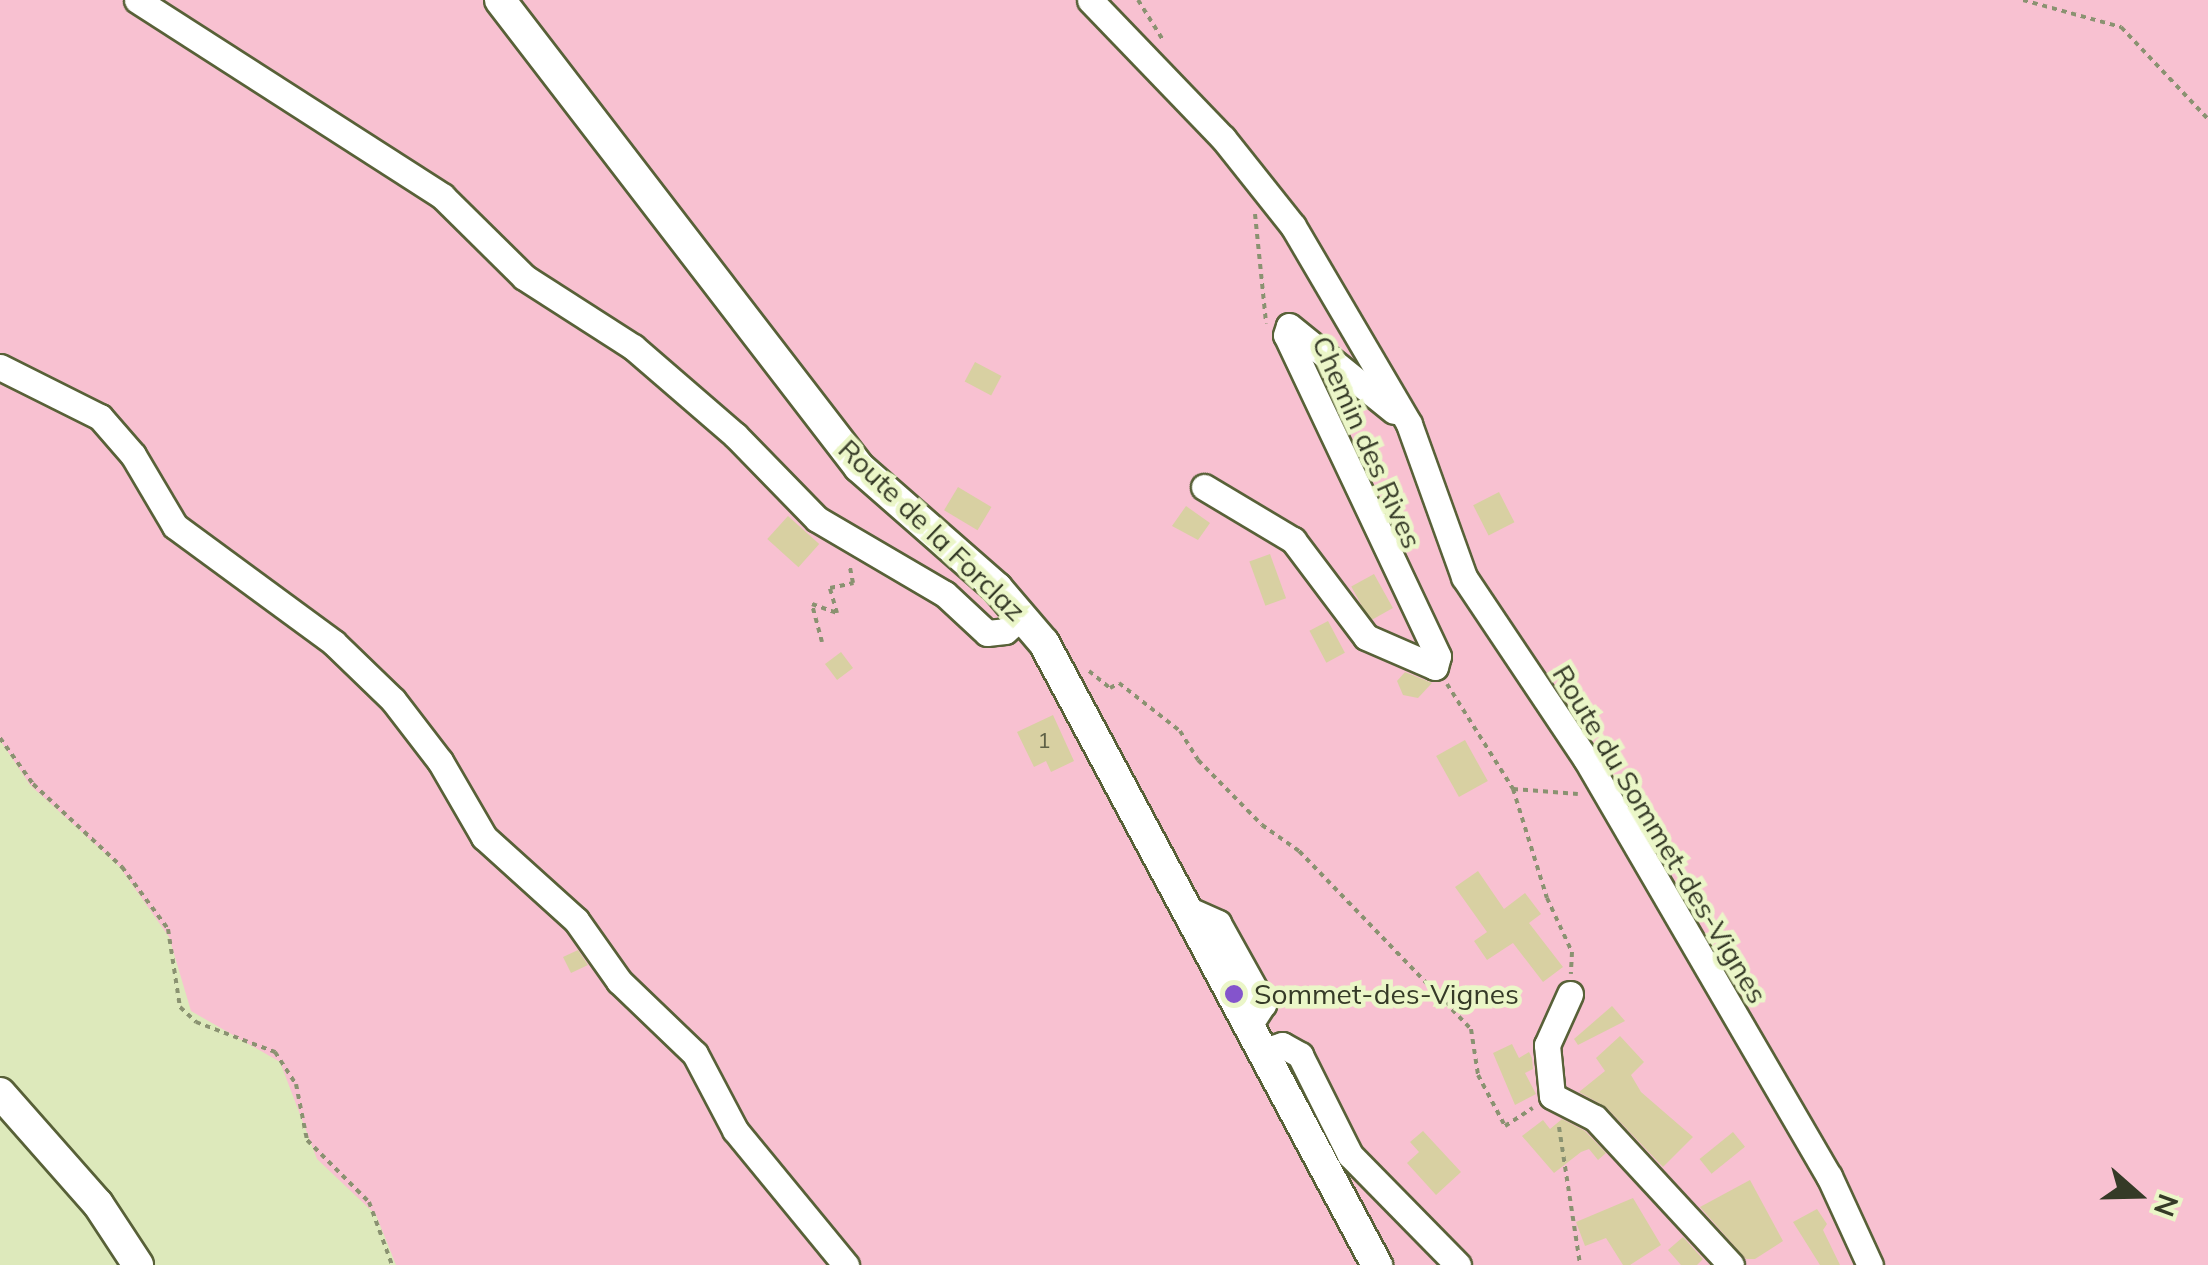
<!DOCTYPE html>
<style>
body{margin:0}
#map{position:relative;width:2208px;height:1265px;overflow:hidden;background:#dde9bb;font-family:Mulish,sans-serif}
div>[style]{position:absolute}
.green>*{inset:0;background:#f8c1d1}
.building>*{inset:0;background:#d8d0a2;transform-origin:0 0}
.path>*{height:4px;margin-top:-2px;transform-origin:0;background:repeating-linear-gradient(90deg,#8a9271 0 5px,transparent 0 10px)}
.roads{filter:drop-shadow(2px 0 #586138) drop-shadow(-2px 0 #586138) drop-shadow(0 2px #586138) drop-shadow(0 -2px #586138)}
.minor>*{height:25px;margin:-12.5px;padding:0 12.5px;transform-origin:12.5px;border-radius:12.5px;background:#fff}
.major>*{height:30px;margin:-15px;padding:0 15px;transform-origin:15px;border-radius:15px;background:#fff}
.dots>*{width:28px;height:28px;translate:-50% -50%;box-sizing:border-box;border:5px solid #ebf6c8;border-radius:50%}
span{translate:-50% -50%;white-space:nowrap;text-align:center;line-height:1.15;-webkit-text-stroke:9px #ebf6c8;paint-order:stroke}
.number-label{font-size:22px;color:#5e6046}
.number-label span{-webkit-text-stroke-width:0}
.street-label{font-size:28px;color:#353a27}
.poi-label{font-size:28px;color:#353a27}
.left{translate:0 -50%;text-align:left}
.north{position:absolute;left:2088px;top:1145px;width:100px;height:100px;-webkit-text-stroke:8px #ebf6c8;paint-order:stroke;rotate:110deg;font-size:28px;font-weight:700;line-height:40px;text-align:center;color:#353a27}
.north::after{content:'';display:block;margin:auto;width:35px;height:45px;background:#353a27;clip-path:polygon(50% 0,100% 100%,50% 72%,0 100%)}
</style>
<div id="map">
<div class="green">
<div style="clip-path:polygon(0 0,2208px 0,2208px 1265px,396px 1265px,376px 1215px,317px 1159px,280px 1062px,191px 1011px,169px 937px,119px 866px,30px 785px,0 740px)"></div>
</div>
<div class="building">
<div style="left:975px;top:362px;width:30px;height:22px;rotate:28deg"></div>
<div style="left:958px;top:487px;width:39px;height:27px;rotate:31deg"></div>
<div style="left:1499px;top:492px;width:34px;height:29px;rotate:63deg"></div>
<div style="clip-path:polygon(1186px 506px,1210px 523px,1198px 540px,1172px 526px)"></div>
<div style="left:788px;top:516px;width:42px;height:31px;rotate:42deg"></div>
<div style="left:1270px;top:554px;width:47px;height:22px;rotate:70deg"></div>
<div style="left:1374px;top:574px;width:39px;height:26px;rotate:61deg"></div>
<div style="left:1328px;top:621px;width:36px;height:21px;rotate:62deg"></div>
<div style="left:841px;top:652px;width:20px;height:20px;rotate:53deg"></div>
<div style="clip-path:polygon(1405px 672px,1432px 683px,1418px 698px,1403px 695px,1397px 681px)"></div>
<div style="clip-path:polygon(1053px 715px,1074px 761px,1051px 772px,1046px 761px,1034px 767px,1017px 732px)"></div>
<div style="left:1465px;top:740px;width:47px;height:33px;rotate:61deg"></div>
<div style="clip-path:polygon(1478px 871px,1504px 909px,1525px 893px,1541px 914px,1529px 923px,1563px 967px,1543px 982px,1513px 943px,1487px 960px,1474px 941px,1487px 932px,1455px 887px)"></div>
<div style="clip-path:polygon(578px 950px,588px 965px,571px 973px,563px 957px)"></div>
<div style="clip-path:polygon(1612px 1006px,1625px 1021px,1578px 1045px,1574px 1039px)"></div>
<div style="clip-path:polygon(1620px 1036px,1644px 1062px,1631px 1075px,1641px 1092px,1693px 1137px,1663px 1167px,1606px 1107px,1579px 1092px,1605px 1071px,1596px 1058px)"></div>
<div style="clip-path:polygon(1512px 1044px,1519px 1058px,1529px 1052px,1532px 1058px,1533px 1069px,1525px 1073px,1536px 1094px,1515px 1105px,1493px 1053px)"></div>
<div style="clip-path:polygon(1562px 1119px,1585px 1131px,1606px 1153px,1598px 1160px,1589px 1149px,1581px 1152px,1554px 1173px,1522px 1136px,1543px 1120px,1550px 1129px)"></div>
<div style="clip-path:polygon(1423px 1131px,1461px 1172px,1436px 1195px,1407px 1163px,1419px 1152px,1410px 1142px)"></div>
<div style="left:1733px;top:1132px;width:19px;height:43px;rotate:51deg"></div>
<div style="clip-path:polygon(1750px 1180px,1783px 1241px,1755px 1259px,1746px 1259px,1700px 1207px)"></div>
<div style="clip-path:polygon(1633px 1198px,1661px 1245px,1630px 1265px,1623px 1265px,1606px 1238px,1585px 1246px,1576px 1222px)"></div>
<div style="clip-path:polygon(1817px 1209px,1827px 1224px,1823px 1230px,1840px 1265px,1820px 1265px,1793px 1222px)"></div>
<div style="clip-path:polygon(1683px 1237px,1703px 1259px,1697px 1265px,1681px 1265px,1668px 1250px)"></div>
</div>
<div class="path">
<div style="left:1138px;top:0;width:47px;rotate:58deg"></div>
<div style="left:2023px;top:0;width:102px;rotate:15.4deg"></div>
<div style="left:2121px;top:27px;width:127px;rotate:46.6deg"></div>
<div style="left:1255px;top:214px;width:110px;rotate:84.2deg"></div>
<div style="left:822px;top:642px;width:39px;rotate:-105deg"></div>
<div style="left:812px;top:604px;width:27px;rotate:20deg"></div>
<div style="left:837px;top:613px;width:26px;rotate:-106deg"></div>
<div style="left:830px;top:588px;width:24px;rotate:-12deg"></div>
<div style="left:853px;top:583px;width:16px;rotate:-101deg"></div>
<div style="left:1089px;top:671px;width:27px;rotate:39deg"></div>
<div style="left:1110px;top:688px;width:10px;rotate:-29deg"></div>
<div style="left:1119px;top:683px;width:78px;rotate:38.2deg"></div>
<div style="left:1180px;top:731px;width:34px;rotate:58deg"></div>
<div style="left:1198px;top:760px;width:91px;rotate:45.4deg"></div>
<div style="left:1262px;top:825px;width:45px;rotate:35.1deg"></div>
<div style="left:1299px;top:851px;width:248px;rotate:46deg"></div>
<div style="left:1471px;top:1029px;width:47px;rotate:81.3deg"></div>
<div style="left:1478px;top:1075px;width:58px;rotate:62.1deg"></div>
<div style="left:1505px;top:1126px;width:33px;rotate:-33deg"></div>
<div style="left:1447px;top:684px;width:124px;rotate:57.8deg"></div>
<div style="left:1513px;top:789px;width:114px;rotate:72.7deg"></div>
<div style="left:1547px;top:898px;width:60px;rotate:65.2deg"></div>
<div style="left:1572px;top:952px;width:22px;rotate:93deg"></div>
<div style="left:0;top:738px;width:57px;rotate:54.3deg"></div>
<div style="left:33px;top:784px;width:122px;rotate:43deg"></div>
<div style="left:122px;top:867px;width:77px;rotate:53.4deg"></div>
<div style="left:168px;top:929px;width:79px;rotate:81.3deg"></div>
<div style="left:180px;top:1007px;width:22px;rotate:43deg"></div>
<div style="left:196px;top:1022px;width:85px;rotate:20.8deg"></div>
<div style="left:275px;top:1052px;width:38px;rotate:57deg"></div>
<div style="left:296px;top:1084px;width:57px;rotate:78.9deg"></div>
<div style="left:307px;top:1140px;width:88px;rotate:45deg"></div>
<div style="left:369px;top:1202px;width:67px;rotate:69.9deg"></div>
<div style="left:1513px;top:789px;width:65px;rotate:4.4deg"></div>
<div style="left:1559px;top:1127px;width:140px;rotate:81.3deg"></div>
</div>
<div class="roads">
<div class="minor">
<div style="left:137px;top:0;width:363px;rotate:32.7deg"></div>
<div style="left:442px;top:196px;width:115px;rotate:44.6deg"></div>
<div style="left:524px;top:277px;width:130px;rotate:32.7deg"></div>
<div style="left:633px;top:347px;width:135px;rotate:40.8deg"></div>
<div style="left:735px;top:435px;width:117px;rotate:45.7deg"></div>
<div style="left:817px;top:519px;width:148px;rotate:30.4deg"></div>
<div style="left:945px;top:594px;width:57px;rotate:42.9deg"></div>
<div style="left:987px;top:633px;width:18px;rotate:-6deg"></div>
<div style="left:1005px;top:631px;width:23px;rotate:-41deg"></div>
<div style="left:1090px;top:0;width:192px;rotate:46.1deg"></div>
<div style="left:1223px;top:138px;width:112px;rotate:51.5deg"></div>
<div style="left:1293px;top:226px;width:229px;rotate:59.6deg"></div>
<div style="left:1409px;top:424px;width:163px;rotate:70.2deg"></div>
<div style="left:1464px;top:577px;width:219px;rotate:56.2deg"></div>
<div style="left:1586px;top:759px;width:483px;rotate:59.8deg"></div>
<div style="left:1829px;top:1176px;width:98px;rotate:65.3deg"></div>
<div style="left:0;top:367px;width:112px;rotate:26.6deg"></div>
<div style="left:100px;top:417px;width:50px;rotate:49deg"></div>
<div style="left:133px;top:455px;width:82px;rotate:59.4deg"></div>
<div style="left:175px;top:526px;width:197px;rotate:36.3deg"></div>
<div style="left:334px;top:643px;width:82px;rotate:44deg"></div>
<div style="left:393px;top:700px;width:77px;rotate:52.4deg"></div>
<div style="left:440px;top:761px;width:88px;rotate:59.9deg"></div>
<div style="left:484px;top:837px;width:124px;rotate:42.1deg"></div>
<div style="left:576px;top:920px;width:75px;rotate:54.8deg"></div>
<div style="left:619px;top:981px;width:105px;rotate:43.8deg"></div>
<div style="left:695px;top:1054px;width:86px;rotate:62.2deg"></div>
<div style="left:735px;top:1130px;width:175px;rotate:50.6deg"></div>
<div style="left:1204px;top:487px;width:104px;rotate:30.8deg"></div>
<div style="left:1293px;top:540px;width:121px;rotate:53deg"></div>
<div style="left:1366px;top:637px;width:75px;rotate:23.5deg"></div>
<div style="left:1435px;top:667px;width:11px;rotate:-75deg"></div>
<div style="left:1438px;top:656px;width:355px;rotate:-115.3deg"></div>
<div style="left:1286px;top:335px;width:9px;rotate:-72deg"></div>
<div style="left:1289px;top:326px;width:135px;rotate:39deg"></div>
<div style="left:1189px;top:910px;width:32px;rotate:24deg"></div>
<div style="left:1218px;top:923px;width:93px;rotate:60.9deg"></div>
<div style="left:1263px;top:1004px;width:24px;rotate:123deg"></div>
<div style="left:1570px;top:994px;width:56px;rotate:114.3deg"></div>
<div style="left:1547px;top:1045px;width:51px;rotate:84.4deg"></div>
<div style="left:1552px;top:1096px;width:48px;rotate:27.1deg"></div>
<div style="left:1595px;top:1118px;width:200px;rotate:47.2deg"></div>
<div style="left:1264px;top:1051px;width:19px;rotate:-18deg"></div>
<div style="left:1282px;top:1045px;width:21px;rotate:29deg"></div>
<div style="left:1300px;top:1055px;width:112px;rotate:63.4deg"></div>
<div style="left:1350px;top:1155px;width:154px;rotate:45.5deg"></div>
</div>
<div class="major">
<div style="left:500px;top:0;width:589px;rotate:52.45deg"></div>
<div style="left:859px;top:467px;width:184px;rotate:41.2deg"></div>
<div style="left:997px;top:588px;width:72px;rotate:49.5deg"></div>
<div style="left:1044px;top:643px;width:706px;rotate:61.84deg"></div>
<div style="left:0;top:1093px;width:148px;rotate:48.6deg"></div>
<div style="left:98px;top:1204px;width:73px;rotate:56.7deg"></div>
</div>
</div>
<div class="dots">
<div style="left:1234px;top:994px;background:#8454cc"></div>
</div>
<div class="number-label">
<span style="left:1044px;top:741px">1</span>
</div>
<div class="street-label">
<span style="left:1367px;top:442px;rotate:66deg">Chemin des Rives</span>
<span style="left:932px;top:530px;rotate:44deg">Route de la Forclaz</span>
<span style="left:1660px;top:834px;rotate:59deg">Route du Sommet-des-Vignes</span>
</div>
<div class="poi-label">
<span class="left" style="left:1254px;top:994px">Sommet-des-Vignes</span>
</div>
<div class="north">N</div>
</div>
